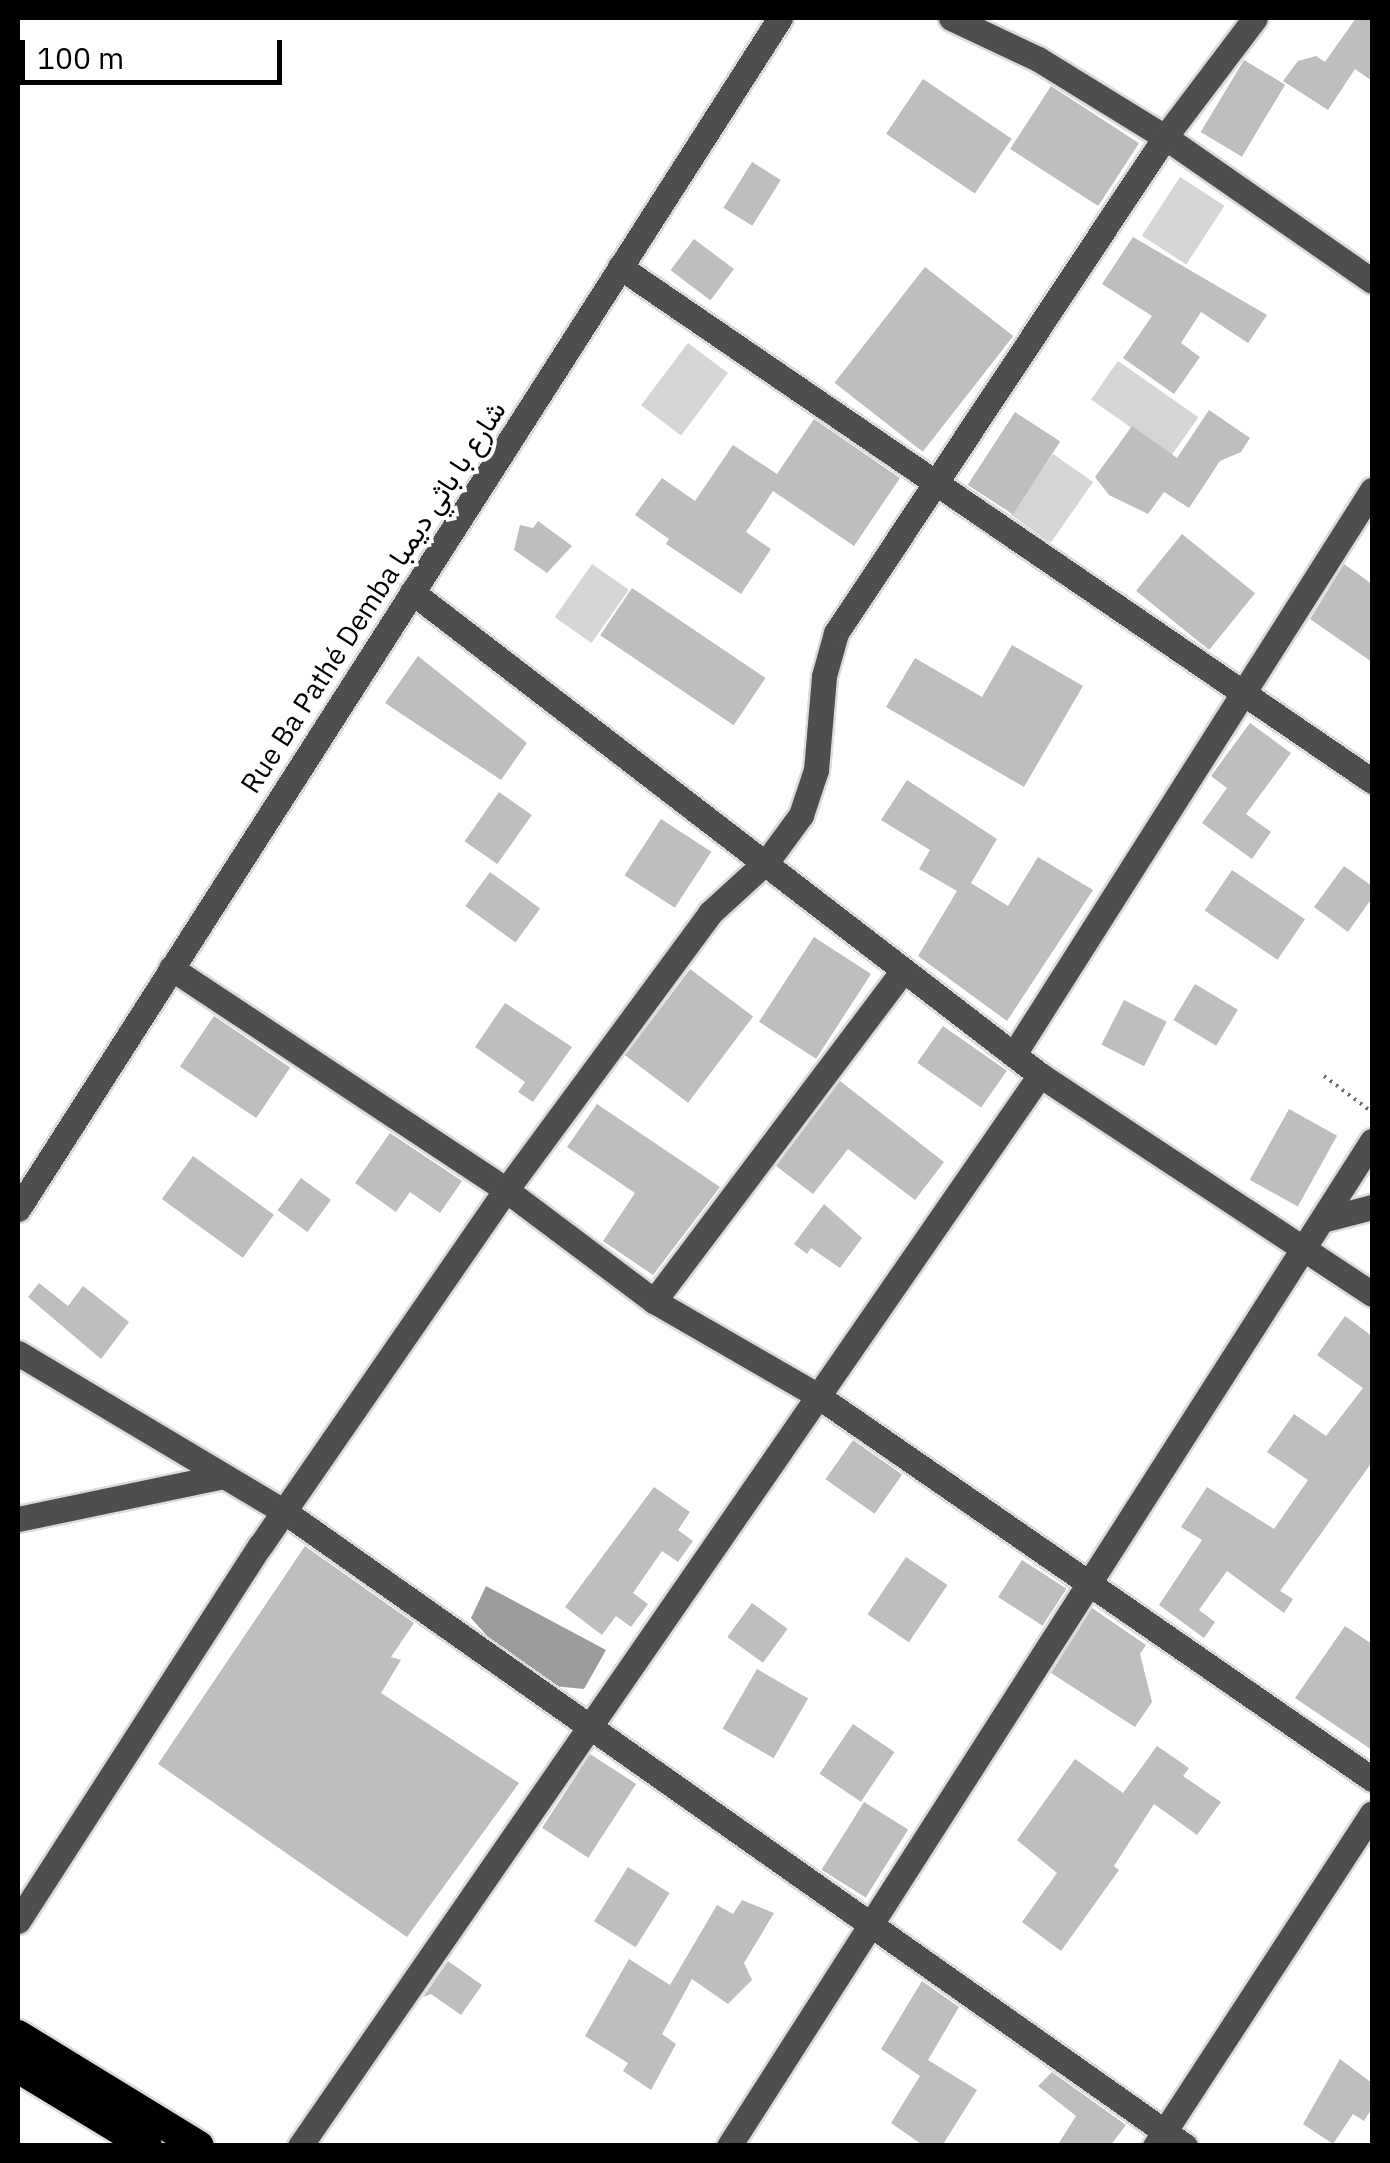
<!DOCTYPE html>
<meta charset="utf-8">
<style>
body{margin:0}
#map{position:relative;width:1390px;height:2163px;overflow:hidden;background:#fff;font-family:"IBM Plex Sans",Vazirmatn,sans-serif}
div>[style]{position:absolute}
.green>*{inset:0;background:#d5d5d5;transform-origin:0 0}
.water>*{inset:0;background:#9c9c9c}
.building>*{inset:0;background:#bebebe;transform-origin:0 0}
.path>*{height:4px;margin-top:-2px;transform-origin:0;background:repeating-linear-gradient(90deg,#707070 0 2.5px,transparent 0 7.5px)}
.roads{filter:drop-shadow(2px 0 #dbdbdb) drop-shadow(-2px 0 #dbdbdb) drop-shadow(0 2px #dbdbdb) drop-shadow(0 -2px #dbdbdb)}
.minor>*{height:25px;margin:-12.5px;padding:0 12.5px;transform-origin:12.5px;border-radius:12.5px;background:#4e4e4e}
.highway>*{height:30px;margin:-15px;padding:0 15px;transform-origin:15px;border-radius:15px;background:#000}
span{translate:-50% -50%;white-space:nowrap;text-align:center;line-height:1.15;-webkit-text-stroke:8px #fff;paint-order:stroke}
.street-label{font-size:28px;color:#000}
.frame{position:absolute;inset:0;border:20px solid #000;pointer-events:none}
.scale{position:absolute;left:20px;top:40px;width:262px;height:45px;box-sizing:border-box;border:5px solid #000;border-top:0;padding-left:12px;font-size:30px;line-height:35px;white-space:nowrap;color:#000;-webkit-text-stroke:8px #fff;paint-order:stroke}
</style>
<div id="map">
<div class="green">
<div style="left:1180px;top:177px;width:53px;height:70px;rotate:33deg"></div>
<div style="left:688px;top:343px;width:50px;height:78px;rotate:37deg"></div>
<div style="left:1118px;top:361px;width:98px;height:47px;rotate:35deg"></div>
<div style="left:1053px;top:454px;width:49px;height:74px;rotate:35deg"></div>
<div style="left:592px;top:564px;width:45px;height:65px;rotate:35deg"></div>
</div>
<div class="water">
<div style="clip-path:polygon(486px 1586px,606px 1650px,584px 1689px,553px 1686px,487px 1636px,471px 1618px)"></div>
</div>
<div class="building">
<div style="clip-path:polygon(1356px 18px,1372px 18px,1372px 81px,1355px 69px,1328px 110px,1283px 81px,1298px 61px,1316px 56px,1325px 62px)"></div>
<div style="left:1244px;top:60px;width:48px;height:84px;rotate:31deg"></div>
<div style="left:923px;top:79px;width:107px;height:66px;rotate:34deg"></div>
<div style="left:1051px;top:86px;width:105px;height:75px;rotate:33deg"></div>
<div style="left:752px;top:162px;width:34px;height:54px;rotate:32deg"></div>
<div style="clip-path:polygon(1133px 237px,1267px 315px,1248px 343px,1201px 312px,1181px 343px,1200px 357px,1174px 394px,1123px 358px,1152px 316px,1102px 284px)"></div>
<div style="left:694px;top:239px;width:50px;height:39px;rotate:37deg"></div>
<div style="left:925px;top:267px;width:112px;height:147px;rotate:38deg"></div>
<div style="clip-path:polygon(1209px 410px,1250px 438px,1241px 452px,1220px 461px,1189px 508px,1164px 492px,1148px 514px,1109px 495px,1095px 477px,1132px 426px,1177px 458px)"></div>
<div style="left:1015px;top:412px;width:54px;height:87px;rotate:33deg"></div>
<div style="clip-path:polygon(814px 419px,900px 478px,854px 546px,773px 491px,746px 532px,771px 549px,741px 594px,666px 544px,669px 539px,635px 515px,662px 478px,695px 501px,733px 445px,777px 474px)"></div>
<div style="clip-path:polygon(538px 521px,572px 546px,547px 573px,514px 550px,520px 525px,533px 528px)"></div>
<div style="left:1182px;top:534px;width:94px;height:73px;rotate:39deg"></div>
<div style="clip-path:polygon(1344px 564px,1372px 584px,1372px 662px,1310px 619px)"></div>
<div style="left:632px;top:588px;width:161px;height:57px;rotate:34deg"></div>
<div style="clip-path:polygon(1012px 645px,1083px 686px,1024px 787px,886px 707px,915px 658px,982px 697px)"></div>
<div style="clip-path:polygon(418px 656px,527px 743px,501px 780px,385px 703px)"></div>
<div style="clip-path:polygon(1250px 723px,1291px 753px,1246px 814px,1271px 832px,1252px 859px,1202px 823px,1227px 788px,1211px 776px)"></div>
<div style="clip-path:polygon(907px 780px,997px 839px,971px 883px,1008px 906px,1038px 857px,1093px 890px,1007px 1021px,918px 956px,957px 891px,919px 869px,930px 850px,881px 820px)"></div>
<div style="left:499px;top:792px;width:40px;height:60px;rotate:35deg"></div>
<div style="left:661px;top:819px;width:60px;height:67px;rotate:33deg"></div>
<div style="clip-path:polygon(1344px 866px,1372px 886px,1372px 898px,1348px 932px,1314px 907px)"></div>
<div style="left:1232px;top:870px;width:88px;height:49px;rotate:34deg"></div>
<div style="left:490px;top:872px;width:62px;height:42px;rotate:36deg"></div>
<div style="left:814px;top:937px;width:68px;height:101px;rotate:33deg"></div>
<div style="left:690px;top:969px;width:79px;height:108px;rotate:37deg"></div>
<div style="left:1195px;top:984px;width:50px;height:42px;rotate:31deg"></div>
<div style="left:1124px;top:1000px;width:48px;height:50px;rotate:27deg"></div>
<div style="clip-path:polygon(505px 1003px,572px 1047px,533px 1102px,518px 1092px,525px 1082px,475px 1047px)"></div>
<div style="left:214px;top:1016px;width:92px;height:61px;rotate:34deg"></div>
<div style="left:943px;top:1026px;width:78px;height:45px;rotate:35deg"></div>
<div style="clip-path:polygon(840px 1081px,944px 1162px,915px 1200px,848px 1149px,813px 1194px,776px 1166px)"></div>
<div style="clip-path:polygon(597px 1104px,720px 1187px,653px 1275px,603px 1241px,635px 1193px,567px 1147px)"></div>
<div style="left:1289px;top:1109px;width:55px;height:81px;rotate:29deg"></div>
<div style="clip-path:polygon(390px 1133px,462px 1181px,440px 1213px,410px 1192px,396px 1212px,355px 1183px)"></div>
<div style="left:193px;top:1156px;width:100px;height:53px;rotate:36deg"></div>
<div style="left:301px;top:1178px;width:37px;height:40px;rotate:36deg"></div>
<div style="clip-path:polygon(824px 1204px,862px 1238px,840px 1268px,811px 1248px,807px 1254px,794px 1244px)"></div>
<div style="clip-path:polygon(39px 1283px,68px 1306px,83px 1286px,129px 1322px,101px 1359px,28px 1297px)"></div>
<div style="clip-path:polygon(1345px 1316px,1372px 1336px,1372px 1462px,1280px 1591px,1293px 1599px,1284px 1613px,1227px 1571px,1199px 1610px,1215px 1622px,1204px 1638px,1159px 1605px,1202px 1540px,1181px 1527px,1207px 1487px,1274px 1529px,1308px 1480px,1267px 1452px,1294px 1414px,1326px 1436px,1363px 1388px,1317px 1355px)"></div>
<div style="left:853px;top:1440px;width:60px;height:48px;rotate:35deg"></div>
<div style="clip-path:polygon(654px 1487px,690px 1512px,678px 1530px,693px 1541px,678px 1562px,662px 1551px,644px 1577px,633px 1593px,648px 1604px,631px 1627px,616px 1616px,602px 1635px,565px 1607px)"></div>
<div style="clip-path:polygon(305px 1546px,414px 1623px,391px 1657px,401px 1660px,381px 1693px,519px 1783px,407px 1937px,158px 1764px)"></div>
<div style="left:906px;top:1557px;width:50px;height:69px;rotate:34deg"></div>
<div style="left:1022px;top:1560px;width:53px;height:44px;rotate:33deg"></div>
<div style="left:752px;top:1603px;width:44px;height:42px;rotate:36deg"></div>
<div style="clip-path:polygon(1092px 1608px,1146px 1645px,1140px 1654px,1152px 1702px,1135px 1727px,1051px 1673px)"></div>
<div style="clip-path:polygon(1345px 1626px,1372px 1644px,1372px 1750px,1295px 1698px)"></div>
<div style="left:757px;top:1669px;width:59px;height:69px;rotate:30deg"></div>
<div style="left:853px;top:1724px;width:50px;height:60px;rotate:34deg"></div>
<div style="clip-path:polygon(1157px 1746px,1189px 1768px,1183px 1776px,1221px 1802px,1197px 1835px,1154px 1804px,1114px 1866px,1119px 1870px,1061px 1951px,1022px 1922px,1057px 1873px,1017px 1840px,1075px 1759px,1123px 1793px)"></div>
<div style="left:590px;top:1754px;width:55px;height:88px;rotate:33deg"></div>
<div style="left:864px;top:1802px;width:52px;height:80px;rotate:32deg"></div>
<div style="left:628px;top:1867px;width:49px;height:64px;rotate:32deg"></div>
<div style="clip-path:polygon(742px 1900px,774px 1913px,744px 1963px,752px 1980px,728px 2004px,692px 1979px,662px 2034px,676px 2044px,651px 2090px,623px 2071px,628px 2063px,585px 2036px,629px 1959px,670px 1985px,717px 1905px,733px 1914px)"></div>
<div style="clip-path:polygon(448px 1961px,482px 1985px,461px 2015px,431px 1994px,423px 1997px)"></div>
<div style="clip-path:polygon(922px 1981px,959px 2007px,928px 2060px,977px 2090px,942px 2146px,924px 2146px,891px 2123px,920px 2076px,881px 2049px)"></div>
<div style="clip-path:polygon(1340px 2059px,1372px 2083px,1372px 2108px,1364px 2121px,1353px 2114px,1333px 2144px,1303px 2124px)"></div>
<div style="clip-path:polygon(1052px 2072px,1126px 2125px,1110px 2146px,1057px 2146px,1076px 2116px,1038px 2086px)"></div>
</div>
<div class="path">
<div style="left:1324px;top:1076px;width:60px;rotate:36.9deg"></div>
</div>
<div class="roads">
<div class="minor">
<div style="left:951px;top:18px;width:96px;rotate:25.2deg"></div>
<div style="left:1038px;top:59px;width:149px;rotate:31.6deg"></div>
<div style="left:1165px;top:137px;width:252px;rotate:34.8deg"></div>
<div style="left:620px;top:267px;width:911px;rotate:34.35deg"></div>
<div style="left:412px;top:592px;width:792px;rotate:37.56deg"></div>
<div style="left:1040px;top:1075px;width:398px;rotate:33.4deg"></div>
<div style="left:171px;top:968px;width:402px;rotate:33.5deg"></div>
<div style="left:506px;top:1190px;width:185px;rotate:36.9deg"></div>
<div style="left:654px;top:1301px;width:186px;rotate:30deg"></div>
<div style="left:815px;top:1394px;width:677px;rotate:34.65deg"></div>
<div style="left:1014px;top:1054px;width:668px;rotate:-57.59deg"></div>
<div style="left:18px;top:1209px;width:1414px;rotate:-57.39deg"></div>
<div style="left:1326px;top:1219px;width:48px;rotate:-14.6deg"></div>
<div style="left:654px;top:1301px;width:414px;rotate:-53deg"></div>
<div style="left:18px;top:1353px;width:311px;rotate:30.8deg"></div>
<div style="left:285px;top:1512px;width:1101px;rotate:35.16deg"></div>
<div style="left:18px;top:1519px;width:210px;rotate:-11.8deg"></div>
<div style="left:18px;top:1921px;width:446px;rotate:-57.2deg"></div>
<div style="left:260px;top:1546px;width:433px;rotate:-55.4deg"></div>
<div style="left:506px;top:1190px;width:344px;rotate:-53.6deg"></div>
<div style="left:710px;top:913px;width:79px;rotate:-42.4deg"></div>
<div style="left:768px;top:860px;width:56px;rotate:-53.7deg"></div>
<div style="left:801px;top:815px;width:47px;rotate:-71.6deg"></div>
<div style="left:816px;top:770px;width:94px;rotate:-85.1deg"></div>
<div style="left:824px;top:676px;width:45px;rotate:-74.4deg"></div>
<div style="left:836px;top:633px;width:595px;rotate:-56.44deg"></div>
<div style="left:1165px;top:137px;width:149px;rotate:-52.9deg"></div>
<div style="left:300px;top:2146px;width:1302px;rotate:-55.36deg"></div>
<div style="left:729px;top:2146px;width:1193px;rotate:-57.39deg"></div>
<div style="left:1155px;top:2146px;width:397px;rotate:-56.9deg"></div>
</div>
<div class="highway">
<div style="left:18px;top:2035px;width:212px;rotate:31.5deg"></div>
<div style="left:18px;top:2068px;width:151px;rotate:31.2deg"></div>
</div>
</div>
<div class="street-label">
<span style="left:373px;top:597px;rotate:-57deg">Rue Ba Pathé Demba شارع با باثي ديمبا</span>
</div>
<div class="frame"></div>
<div class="scale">100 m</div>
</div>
